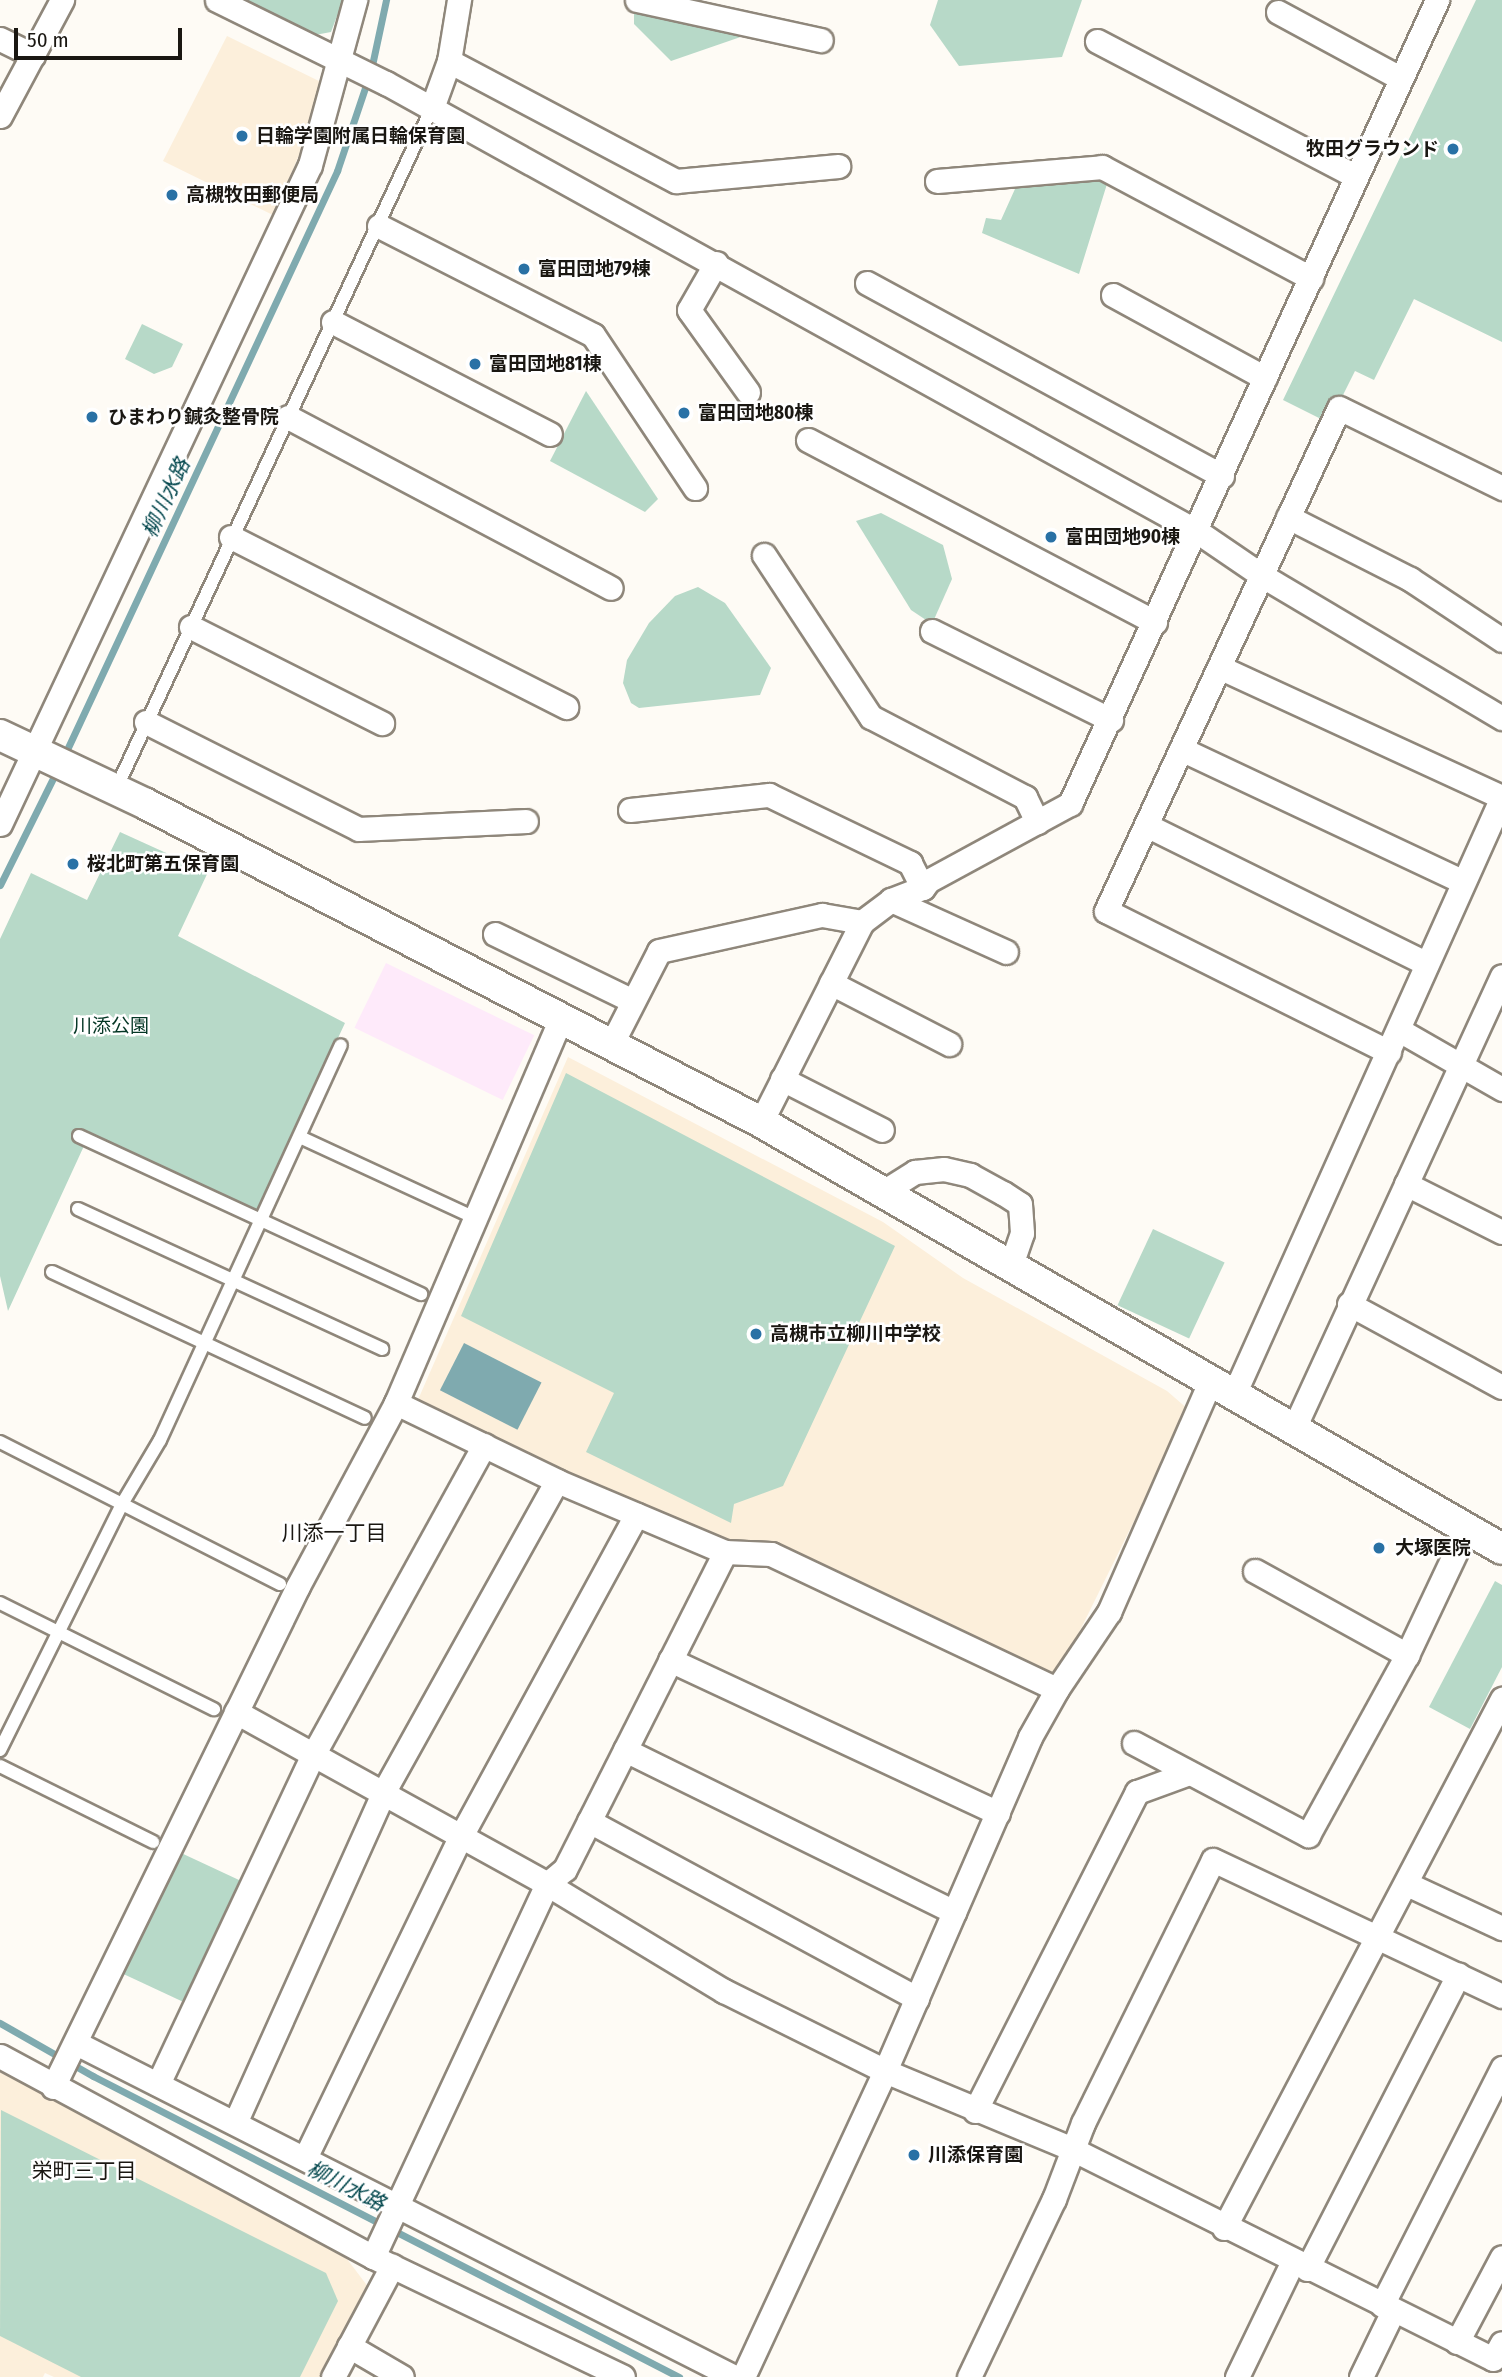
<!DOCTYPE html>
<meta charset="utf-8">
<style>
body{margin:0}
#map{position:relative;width:1502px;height:2377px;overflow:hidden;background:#fefbf5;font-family:"Fira Sans Condensed","Noto Sans JP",sans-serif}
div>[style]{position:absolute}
.commercial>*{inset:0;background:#feeafa;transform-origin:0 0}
.built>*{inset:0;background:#fcefdb}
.green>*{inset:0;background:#b7d9c8;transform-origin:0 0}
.water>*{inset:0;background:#7faaaf;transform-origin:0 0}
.stream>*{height:7px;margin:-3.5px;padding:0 3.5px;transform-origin:3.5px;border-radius:3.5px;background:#7faaaf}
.roads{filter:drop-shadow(2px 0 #8f877b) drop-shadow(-2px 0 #8f877b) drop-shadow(0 2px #8f877b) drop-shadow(0 -2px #8f877b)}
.service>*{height:12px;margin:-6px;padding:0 6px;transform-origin:6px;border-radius:6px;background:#fff}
.minor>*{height:23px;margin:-11.5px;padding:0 11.5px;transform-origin:11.5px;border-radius:11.5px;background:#fff}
.tertiary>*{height:30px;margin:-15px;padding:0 15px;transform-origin:15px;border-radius:15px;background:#fff}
.dots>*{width:19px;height:19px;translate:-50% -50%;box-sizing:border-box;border:4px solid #fff;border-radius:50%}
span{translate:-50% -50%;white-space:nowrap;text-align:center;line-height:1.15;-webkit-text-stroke:5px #fff;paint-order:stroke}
.poi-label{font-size:19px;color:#1a1712;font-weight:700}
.left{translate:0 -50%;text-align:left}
.right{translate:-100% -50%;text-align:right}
.park-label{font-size:19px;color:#033624}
.water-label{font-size:21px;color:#00454b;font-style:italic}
.neighbourhood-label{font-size:21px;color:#1a1712}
.scale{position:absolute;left:14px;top:28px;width:168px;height:32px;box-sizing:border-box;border:4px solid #1a1712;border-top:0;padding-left:9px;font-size:21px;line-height:24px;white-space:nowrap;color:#1a1712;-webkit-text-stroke:5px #fff;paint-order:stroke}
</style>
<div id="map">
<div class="commercial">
<div style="left:386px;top:963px;width:165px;height:72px;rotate:26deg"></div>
</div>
<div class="built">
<div style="clip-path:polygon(227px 36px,321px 82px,316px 116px,273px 215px,163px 161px)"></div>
<div style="clip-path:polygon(568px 1057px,883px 1222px,963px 1278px,1167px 1391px,1189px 1410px,1054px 1683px,769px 1546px,710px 1537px,417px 1402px)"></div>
<div style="clip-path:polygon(0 2068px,347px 2259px,369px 2288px,323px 2377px,54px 2377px,45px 2373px,43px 2377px,0 2377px)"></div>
</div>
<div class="green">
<div style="clip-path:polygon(246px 0,343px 0,331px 32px,315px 35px)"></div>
<div style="clip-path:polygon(938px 0,1082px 0,1062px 57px,959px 66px,930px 25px)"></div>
<div style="clip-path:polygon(1476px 0,1502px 0,1502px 342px,1414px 299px,1374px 380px,1355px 371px,1329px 423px,1283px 400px)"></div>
<div style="clip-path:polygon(634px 4px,755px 32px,671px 61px,634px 24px)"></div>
<div style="clip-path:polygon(1072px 172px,1107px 184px,1079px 274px,982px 233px,986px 218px,1001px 220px,1019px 180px)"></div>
<div style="clip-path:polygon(142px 324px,183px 344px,172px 367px,154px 374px,125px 359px)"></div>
<div style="clip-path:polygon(586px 391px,658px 499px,645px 512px,550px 461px)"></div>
<div style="clip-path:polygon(881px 513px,943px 545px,952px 579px,932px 624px,911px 610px,856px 521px)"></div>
<div style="clip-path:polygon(698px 587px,725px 603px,771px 668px,760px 695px,639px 708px,631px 703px,623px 683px,627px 660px,649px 623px,675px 596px)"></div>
<div style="clip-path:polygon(120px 832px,208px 872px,178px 936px,345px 1023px,257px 1212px,89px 1135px,8px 1311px,0 1276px,0 939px,31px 873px,87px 900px)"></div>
<div style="clip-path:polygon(566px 1073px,895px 1246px,783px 1486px,734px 1504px,731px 1523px,586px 1452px,614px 1393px,461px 1316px)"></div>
<div style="left:1153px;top:1229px;width:79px;height:84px;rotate:25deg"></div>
<div style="clip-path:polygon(1495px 1581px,1502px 1585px,1502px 1667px,1470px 1729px,1429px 1707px)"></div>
<div style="left:179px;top:1852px;width:68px;height:134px;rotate:25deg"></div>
<div style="clip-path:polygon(1px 2110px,326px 2273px,338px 2301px,300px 2377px,81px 2377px,0 2336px)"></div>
</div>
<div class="water">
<div style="left:464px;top:1343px;width:87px;height:53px;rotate:27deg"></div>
</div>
<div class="stream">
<div style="left:64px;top:756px;width:646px;rotate:-64.98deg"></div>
<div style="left:337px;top:171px;width:107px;rotate:-71.4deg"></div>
<div style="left:371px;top:70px;width:72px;rotate:-77.9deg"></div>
<div style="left:0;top:885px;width:128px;rotate:-63.6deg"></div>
<div style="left:0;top:2023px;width:107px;rotate:29.7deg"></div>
<div style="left:93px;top:2076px;width:659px;rotate:27.19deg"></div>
</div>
<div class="roads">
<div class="service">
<div style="left:116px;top:789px;width:751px;rotate:-65.11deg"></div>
<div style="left:79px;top:1136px;width:377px;rotate:24.8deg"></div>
<div style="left:302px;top:1138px;width:191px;rotate:24.8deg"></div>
<div style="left:78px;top:1209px;width:335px;rotate:24.7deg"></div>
<div style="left:52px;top:1272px;width:345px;rotate:25deg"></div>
<div style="left:0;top:1442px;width:314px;rotate:26.9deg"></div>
<div style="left:0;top:1603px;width:239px;rotate:26.4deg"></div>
<div style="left:0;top:1750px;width:275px;rotate:-63.6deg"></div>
<div style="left:122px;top:1504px;width:74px;rotate:-59.3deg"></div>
<div style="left:160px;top:1440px;width:434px;rotate:-65.4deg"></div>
<div style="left:0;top:1766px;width:171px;rotate:26.4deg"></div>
</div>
<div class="minor">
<div style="left:217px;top:0;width:188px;rotate:26.2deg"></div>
<div style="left:386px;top:83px;width:928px;rotate:28.94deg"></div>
<div style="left:1198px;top:532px;width:76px;rotate:34.3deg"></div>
<div style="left:1261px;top:575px;width:280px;rotate:30.7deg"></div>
<div style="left:637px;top:0;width:188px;rotate:12.3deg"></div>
<div style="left:1278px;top:12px;width:139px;rotate:28.4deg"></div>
<div style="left:0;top:39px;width:37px;rotate:26deg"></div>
<div style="left:1097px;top:41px;width:291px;rotate:27.6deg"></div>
<div style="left:449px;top:61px;width:257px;rotate:27.9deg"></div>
<div style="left:676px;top:181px;width:163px;rotate:-5.3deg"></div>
<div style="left:432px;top:108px;width:50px;rotate:-70.1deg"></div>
<div style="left:449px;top:61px;width:62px;rotate:-80.7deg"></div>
<div style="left:0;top:116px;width:132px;rotate:-61.9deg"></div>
<div style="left:937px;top:181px;width:166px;rotate:-4.8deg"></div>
<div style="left:1102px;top:167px;width:237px;rotate:28deg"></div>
<div style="left:379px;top:226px;width:240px;rotate:27deg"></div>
<div style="left:593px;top:335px;width:184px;rotate:56.3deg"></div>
<div style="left:716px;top:263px;width:54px;rotate:119.9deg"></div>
<div style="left:689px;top:310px;width:101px;rotate:54.3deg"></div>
<div style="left:867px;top:283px;width:404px;rotate:28.5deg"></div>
<div style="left:1113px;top:295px;width:173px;rotate:28.6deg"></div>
<div style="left:333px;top:322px;width:244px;rotate:27.3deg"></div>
<div style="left:288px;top:417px;width:365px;rotate:27.9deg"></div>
<div style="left:808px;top:440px;width:392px;rotate:27.7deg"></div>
<div style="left:1288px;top:517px;width:137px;rotate:26.9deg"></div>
<div style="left:1410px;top:579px;width:110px;rotate:33.5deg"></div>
<div style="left:231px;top:537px;width:376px;rotate:26.9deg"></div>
<div style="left:764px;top:555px;width:194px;rotate:56.6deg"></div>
<div style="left:871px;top:717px;width:174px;rotate:27.5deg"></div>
<div style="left:1025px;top:797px;width:28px;rotate:64deg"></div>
<div style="left:191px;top:627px;width:214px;rotate:26.7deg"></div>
<div style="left:932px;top:631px;width:200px;rotate:26.4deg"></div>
<div style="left:1219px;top:667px;width:311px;rotate:24.7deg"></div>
<div style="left:146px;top:722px;width:238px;rotate:26.7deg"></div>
<div style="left:359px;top:829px;width:167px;rotate:-2.7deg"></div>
<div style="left:1181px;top:749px;width:310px;rotate:25.2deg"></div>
<div style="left:630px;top:810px;width:140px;rotate:-6.2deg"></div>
<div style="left:769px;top:795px;width:157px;rotate:25.7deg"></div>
<div style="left:910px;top:863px;width:28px;rotate:63deg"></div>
<div style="left:0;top:824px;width:728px;rotate:-64.81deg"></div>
<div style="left:310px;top:165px;width:171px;rotate:-74.7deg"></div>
<div style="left:1146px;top:825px;width:313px;rotate:26.3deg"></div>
<div style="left:891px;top:900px;width:126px;rotate:24.3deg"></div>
<div style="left:495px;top:934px;width:153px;rotate:25.9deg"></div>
<div style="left:831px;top:983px;width:133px;rotate:27.3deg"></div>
<div style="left:1399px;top:1030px;width:119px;rotate:29.8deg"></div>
<div style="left:612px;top:1043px;width:103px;rotate:-62.9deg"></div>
<div style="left:659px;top:951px;width:167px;rotate:-12.5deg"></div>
<div style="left:822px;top:915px;width:41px;rotate:9.9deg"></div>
<div style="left:1389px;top:1052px;width:316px;rotate:-153.5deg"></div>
<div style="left:1106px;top:911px;width:554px;rotate:-65.15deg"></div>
<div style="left:1339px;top:408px;width:182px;rotate:26.1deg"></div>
<div style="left:782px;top:1079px;width:112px;rotate:27deg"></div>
<div style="left:761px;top:1122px;width:224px;rotate:-63.2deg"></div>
<div style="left:862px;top:922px;width:36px;rotate:-37deg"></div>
<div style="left:891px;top:900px;width:34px;rotate:-21deg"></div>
<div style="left:923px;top:888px;width:9px;rotate:-54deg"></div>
<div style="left:928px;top:881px;width:162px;rotate:-28.5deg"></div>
<div style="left:1070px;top:804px;width:884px;rotate:-65.46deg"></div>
<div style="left:1406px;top:1184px;width:107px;rotate:26.6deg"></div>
<div style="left:883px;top:1192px;width:38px;rotate:-32deg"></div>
<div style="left:915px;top:1172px;width:29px;rotate:-6deg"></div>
<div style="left:944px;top:1169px;width:27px;rotate:13deg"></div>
<div style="left:970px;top:1175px;width:38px;rotate:29deg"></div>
<div style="left:1003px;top:1193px;width:20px;rotate:33deg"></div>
<div style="left:1020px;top:1204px;width:29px;rotate:86deg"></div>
<div style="left:1022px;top:1233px;width:34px;rotate:109deg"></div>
<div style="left:1349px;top:1304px;width:174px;rotate:28.5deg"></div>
<div style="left:1235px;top:1392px;width:652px;rotate:-65.83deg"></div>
<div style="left:396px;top:1403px;width:179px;rotate:25.8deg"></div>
<div style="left:557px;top:1481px;width:182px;rotate:22.9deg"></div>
<div style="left:725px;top:1552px;width:46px;rotate:2.5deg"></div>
<div style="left:771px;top:1554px;width:316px;rotate:25.3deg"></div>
<div style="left:1295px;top:1426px;width:495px;rotate:-65.3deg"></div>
<div style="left:1255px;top:1571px;width:174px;rotate:28.9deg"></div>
<div style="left:670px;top:1660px;width:362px;rotate:25deg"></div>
<div style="left:236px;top:1712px;width:355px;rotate:28.9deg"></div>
<div style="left:547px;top:1884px;width:207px;rotate:31.2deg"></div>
<div style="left:724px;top:1991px;width:180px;rotate:26.4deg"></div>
<div style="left:885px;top:2071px;width:203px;rotate:22.6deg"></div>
<div style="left:1072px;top:2149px;width:470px;rotate:26.5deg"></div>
<div style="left:1493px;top:2359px;width:18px;rotate:-61deg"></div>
<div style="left:1134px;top:1743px;width:197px;rotate:27.9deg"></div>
<div style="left:1308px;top:1835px;width:205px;rotate:-61.2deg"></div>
<div style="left:1407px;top:1655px;width:140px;rotate:-64.7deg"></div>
<div style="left:625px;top:1750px;width:367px;rotate:26.2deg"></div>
<div style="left:589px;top:1821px;width:373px;rotate:28.4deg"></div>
<div style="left:1407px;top:1884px;width:105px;rotate:24.9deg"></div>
<div style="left:78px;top:2044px;width:736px;rotate:26.91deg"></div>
<div style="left:0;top:2056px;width:424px;rotate:28.3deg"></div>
<div style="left:373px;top:2257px;width:277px;rotate:25.6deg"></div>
<div style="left:158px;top:2084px;width:364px;rotate:-64.8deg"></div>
<div style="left:313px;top:1755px;width:354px;rotate:-61.1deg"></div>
<div style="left:53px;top:2087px;width:558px;rotate:-63.94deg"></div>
<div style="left:298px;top:1586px;width:208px;rotate:-61.8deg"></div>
<div style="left:396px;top:1403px;width:421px;rotate:-66.8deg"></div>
<div style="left:975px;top:2111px;width:358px;rotate:-63.1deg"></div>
<div style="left:1137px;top:1792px;width:55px;rotate:-20.1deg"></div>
<div style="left:235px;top:2123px;width:362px;rotate:-65.8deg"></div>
<div style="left:383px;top:1793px;width:357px;rotate:-60.9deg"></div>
<div style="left:305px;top:2158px;width:358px;rotate:-64.2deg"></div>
<div style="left:461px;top:1836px;width:366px;rotate:-61.4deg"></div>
<div style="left:1224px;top:2228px;width:598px;rotate:-62.28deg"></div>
<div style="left:373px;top:2257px;width:412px;rotate:-65deg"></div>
<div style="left:547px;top:1884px;width:23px;rotate:-40deg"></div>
<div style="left:565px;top:1869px;width:355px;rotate:-63.2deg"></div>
<div style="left:1307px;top:2269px;width:331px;rotate:-62.8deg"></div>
<div style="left:1382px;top:2305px;width:266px;rotate:-63.1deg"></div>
<div style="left:1457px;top:2342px;width:96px;rotate:-62.1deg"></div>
<div style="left:349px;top:2346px;width:61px;rotate:30.3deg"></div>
<div style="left:333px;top:2377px;width:126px;rotate:-62deg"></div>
<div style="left:743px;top:2377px;width:337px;rotate:-65.1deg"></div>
<div style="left:885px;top:2071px;width:364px;rotate:-66.5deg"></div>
<div style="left:1030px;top:1737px;width:55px;rotate:-60.6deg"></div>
<div style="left:1057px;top:1689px;width:93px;rotate:-56deg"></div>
<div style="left:1109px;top:1612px;width:253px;rotate:-66.3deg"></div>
<div style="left:969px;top:2377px;width:197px;rotate:-64.5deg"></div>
<div style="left:1054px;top:2199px;width:81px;rotate:-69.1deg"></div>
<div style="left:1083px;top:2123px;width:293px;rotate:-63.7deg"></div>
<div style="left:1213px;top:1860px;width:319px;rotate:25.2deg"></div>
<div style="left:1237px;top:2377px;width:129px;rotate:-64.2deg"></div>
<div style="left:1361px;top:2377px;width:73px;rotate:-64.1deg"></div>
</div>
<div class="tertiary">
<div style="left:0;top:735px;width:161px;rotate:25.3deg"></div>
<div style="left:146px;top:804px;width:692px;rotate:27.34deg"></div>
<div style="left:761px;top:1122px;width:855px;rotate:29.95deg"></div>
</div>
</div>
<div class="dots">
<div style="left:242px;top:136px;background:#2971a5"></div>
<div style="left:1453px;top:149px;background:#2971a5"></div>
<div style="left:172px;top:195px;background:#2971a5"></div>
<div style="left:524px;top:269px;background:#2971a5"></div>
<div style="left:475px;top:364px;background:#2971a5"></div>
<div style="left:684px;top:413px;background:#2971a5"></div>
<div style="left:92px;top:417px;background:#2971a5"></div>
<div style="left:1051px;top:537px;background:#2971a5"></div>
<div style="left:73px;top:864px;background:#2971a5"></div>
<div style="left:756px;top:1334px;background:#2971a5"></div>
<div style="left:1379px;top:1548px;background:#2971a5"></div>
<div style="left:914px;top:2155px;background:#2971a5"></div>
</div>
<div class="poi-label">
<span class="left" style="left:256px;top:136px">日輪学園附属日輪保育園</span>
<span class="right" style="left:1439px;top:149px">牧田グラウンド</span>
<span class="left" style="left:186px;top:195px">高槻牧田郵便局</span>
<span class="left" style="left:538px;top:269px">富田団地79棟</span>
<span class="left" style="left:489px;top:364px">富田団地81棟</span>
<span class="left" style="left:698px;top:413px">富田団地80棟</span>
<span class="left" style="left:108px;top:417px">ひまわり鍼灸整骨院</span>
<span class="left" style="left:1065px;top:537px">富田団地90棟</span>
<span class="left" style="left:87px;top:864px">桜北町第五保育園</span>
<span class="left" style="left:770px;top:1334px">高槻市立柳川中学校</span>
<span class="left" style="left:1395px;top:1548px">大塚医院</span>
<span class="left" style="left:928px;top:2155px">川添保育園</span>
</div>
<div class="park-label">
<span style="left:111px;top:1026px">川添公園</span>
</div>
<div class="water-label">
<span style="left:166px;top:498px;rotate:-65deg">柳川水路</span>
<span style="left:346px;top:2186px;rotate:27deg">柳川水路</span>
</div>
<div class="neighbourhood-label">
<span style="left:334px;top:1533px">川添一丁目</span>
<span style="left:84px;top:2171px">栄町三丁目</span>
</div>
<div class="scale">50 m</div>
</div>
